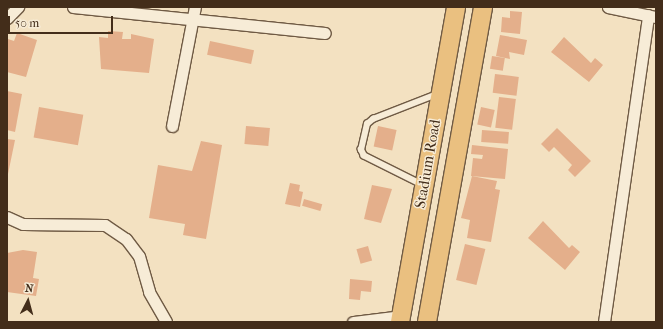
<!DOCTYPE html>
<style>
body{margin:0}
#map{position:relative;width:663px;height:329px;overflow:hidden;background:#f3e1c1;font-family:"IM FELL French Canon",serif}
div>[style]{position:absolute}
.building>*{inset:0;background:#e4af8b;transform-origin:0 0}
.roads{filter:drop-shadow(1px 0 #6f5a44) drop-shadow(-1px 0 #6f5a44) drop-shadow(0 1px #6f5a44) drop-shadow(0 -1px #6f5a44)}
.service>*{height:5.5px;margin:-2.75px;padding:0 2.75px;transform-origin:2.75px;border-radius:2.75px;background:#f7ecd7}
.minor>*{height:11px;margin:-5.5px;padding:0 5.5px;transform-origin:5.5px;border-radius:5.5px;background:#f7ecd7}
.primary>*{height:18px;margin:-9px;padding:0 9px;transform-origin:9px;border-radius:9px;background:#eac080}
span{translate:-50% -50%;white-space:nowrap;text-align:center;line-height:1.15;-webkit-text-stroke:3px #f7ecd7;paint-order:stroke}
.street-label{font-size:15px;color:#432d1a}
.frame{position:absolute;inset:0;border:8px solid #432d1a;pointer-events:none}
.north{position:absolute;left:8px;top:281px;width:40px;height:40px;-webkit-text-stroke:3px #f7ecd7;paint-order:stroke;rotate:6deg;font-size:11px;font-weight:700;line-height:16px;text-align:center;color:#432d1a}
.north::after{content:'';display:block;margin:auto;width:14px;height:18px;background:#432d1a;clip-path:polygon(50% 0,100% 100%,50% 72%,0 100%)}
.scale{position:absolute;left:8px;top:16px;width:105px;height:18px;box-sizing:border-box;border:2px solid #432d1a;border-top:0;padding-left:5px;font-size:12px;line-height:14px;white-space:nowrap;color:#432d1a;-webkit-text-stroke:3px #f7ecd7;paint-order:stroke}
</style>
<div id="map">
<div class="building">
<div style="clip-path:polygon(510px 11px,522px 12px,520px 34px,501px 32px,502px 17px,510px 18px)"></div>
<div style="clip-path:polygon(108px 31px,123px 32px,122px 39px,131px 39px,131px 34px,154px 39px,149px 73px,101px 69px,99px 37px,108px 38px)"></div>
<div style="clip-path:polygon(17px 33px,37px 40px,26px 77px,7px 72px,7px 43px,8px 39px,14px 41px)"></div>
<div style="clip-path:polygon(500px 35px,527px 40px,524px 55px,509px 52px,510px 59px,496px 56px)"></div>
<div style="clip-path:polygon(564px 37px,591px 63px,595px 58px,603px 65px,589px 82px,551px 52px)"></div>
<div style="left:210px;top:41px;width:45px;height:14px;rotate:12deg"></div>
<div style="left:492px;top:56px;width:13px;height:13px;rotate:9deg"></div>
<div style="left:495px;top:74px;width:24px;height:19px;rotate:7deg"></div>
<div style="clip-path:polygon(7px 91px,22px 94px,15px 132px,7px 130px)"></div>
<div style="left:499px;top:97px;width:17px;height:31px;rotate:7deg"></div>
<div style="left:39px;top:107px;width:45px;height:31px;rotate:10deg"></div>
<div style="left:481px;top:107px;width:14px;height:18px;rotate:12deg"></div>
<div style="left:246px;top:126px;width:24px;height:18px;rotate:5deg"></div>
<div style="left:378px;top:126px;width:19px;height:21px;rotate:12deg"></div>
<div style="clip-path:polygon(557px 128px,591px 161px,575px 177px,568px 170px,572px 165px,554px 147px,549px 152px,541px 144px)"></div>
<div style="left:482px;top:130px;width:27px;height:12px;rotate:4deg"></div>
<div style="clip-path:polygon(7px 139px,15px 140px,8px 174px,7px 174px)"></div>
<div style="clip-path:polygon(201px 141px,222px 145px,206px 239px,183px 235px,185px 224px,149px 218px,158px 165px,192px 171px)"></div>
<div style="clip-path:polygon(472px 145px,508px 149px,505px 179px,471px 176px,473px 158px,482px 159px,483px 155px,471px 154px)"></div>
<div style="clip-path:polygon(472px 176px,497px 181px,495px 189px,500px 190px,491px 242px,467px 238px,470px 220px,461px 218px)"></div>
<div style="clip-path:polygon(290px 183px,300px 185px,299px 191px,303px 192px,300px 207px,285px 204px)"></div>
<div style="clip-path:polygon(372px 185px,392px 189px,381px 223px,364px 219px)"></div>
<div style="left:304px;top:199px;width:19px;height:7px;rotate:16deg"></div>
<div style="clip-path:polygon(543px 221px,569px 248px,572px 245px,580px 252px,565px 270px,528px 238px)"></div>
<div style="left:465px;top:244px;width:21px;height:37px;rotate:14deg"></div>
<div style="left:368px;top:246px;width:15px;height:12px;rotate:74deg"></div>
<div style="clip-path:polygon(23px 250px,37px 252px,33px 278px,39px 279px,36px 296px,7px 292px,7px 253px)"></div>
<div style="clip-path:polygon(350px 279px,372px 281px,371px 292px,361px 291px,360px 300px,349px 299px)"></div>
</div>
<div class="roads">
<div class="service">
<div style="left:422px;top:185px;width:65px;rotate:-153.4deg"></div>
<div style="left:364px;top:156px;width:7px;rotate:-117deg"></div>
<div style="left:361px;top:150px;width:27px;rotate:-77deg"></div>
<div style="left:367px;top:124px;width:8px;rotate:-40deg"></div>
<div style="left:373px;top:119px;width:69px;rotate:-21.3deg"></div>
</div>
<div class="minor">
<div style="left:73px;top:7px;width:253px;rotate:5.9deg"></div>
<div style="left:608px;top:7px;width:49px;rotate:11.8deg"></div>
<div style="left:7px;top:18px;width:16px;rotate:-45deg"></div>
<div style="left:172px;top:126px;width:121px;rotate:-79.1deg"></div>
<div style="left:7px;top:217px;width:17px;rotate:24deg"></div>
<div style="left:23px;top:224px;width:82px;rotate:0.7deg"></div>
<div style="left:105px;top:225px;width:25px;rotate:34deg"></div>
<div style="left:126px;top:239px;width:21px;rotate:53deg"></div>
<div style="left:139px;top:256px;width:37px;rotate:74deg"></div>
<div style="left:149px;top:292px;width:34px;rotate:60deg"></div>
<div style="left:353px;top:322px;width:48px;rotate:-7.1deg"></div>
<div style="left:604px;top:322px;width:310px;rotate:-81.8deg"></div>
</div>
<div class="primary">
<div style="left:400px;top:322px;width:320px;rotate:-79.9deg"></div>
<div style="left:427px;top:322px;width:320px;rotate:-79.9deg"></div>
</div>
</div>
<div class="street-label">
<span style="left:428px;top:164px;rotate:-80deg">Stadium Road</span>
</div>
<div class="frame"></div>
<div class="north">N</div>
<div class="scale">50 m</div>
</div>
